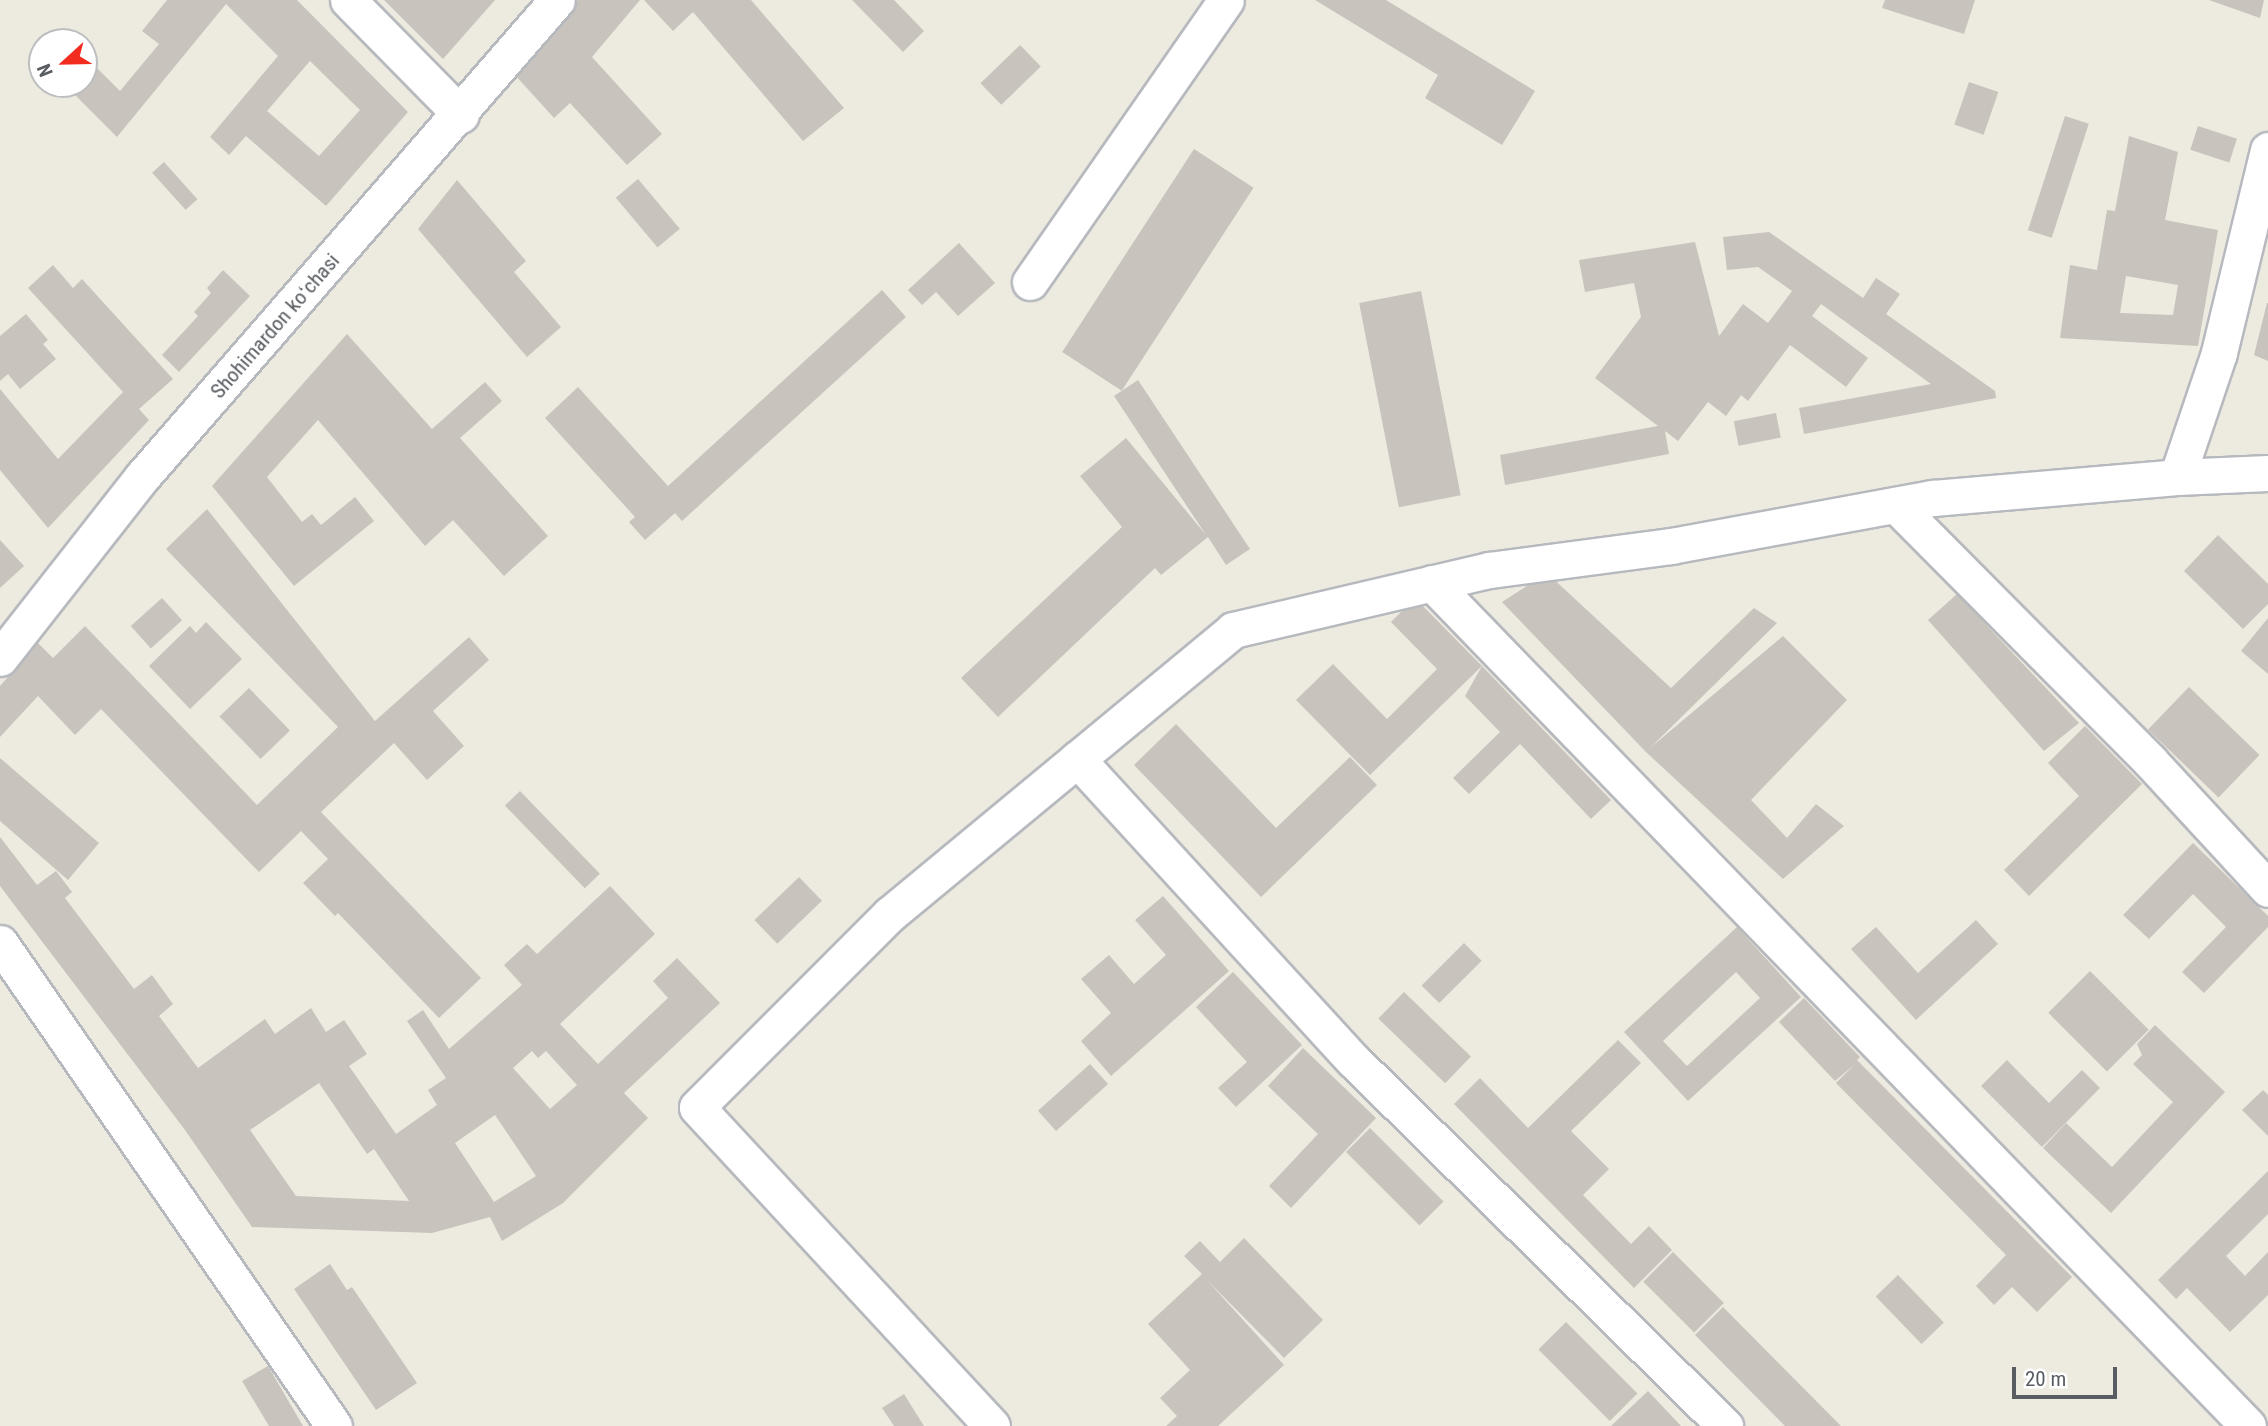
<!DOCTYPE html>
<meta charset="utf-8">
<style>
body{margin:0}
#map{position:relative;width:2268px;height:1426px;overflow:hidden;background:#edeae0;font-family:"Roboto Condensed",sans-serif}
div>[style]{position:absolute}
.building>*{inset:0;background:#c8c4bd;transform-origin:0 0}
.roads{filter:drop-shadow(2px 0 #b6b9be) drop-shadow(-2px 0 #b6b9be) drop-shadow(0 2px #b6b9be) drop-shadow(0 -2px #b6b9be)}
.minor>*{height:35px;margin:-17.5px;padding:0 17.5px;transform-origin:17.5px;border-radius:17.5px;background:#fff}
span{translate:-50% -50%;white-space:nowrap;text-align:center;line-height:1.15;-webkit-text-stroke:6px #fff;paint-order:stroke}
.street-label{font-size:21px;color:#595d62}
.north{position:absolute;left:28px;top:28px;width:70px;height:70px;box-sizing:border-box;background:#fff;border:2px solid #bdbec0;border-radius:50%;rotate:248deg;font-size:19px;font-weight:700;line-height:28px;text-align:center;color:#595d62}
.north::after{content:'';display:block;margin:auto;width:24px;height:32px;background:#f32c20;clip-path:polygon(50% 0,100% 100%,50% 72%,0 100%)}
.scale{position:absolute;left:2012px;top:1367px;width:105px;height:32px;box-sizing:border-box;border:4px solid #595d62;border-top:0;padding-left:9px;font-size:21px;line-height:24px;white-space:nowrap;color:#595d62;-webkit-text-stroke:5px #fff;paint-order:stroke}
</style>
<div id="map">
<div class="building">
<div style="clip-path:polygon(evenodd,167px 0,297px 0,408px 112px,326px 206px,246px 136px,229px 155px,210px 137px,278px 56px,226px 4px,117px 137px,64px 84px,84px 84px,86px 57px,120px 91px,159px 44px,142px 31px,167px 0,310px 61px,360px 110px,319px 156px,267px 111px,310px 61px)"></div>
<div style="clip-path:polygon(384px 0,495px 0,443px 59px)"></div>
<div style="clip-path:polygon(578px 0,640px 0,592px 57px,662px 134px,627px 165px,570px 103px,554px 118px,515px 75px)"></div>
<div style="clip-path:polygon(644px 0,751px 0,844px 108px,803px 141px,693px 12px,673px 31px)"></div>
<div style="clip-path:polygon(852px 0,894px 0,924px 31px,903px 52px)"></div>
<div style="clip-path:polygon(1315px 0,1386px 0,1535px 91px,1502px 145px,1425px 98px,1438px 75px)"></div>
<div style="clip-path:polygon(1885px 0,1975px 0,1964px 34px,1882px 8px)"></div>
<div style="clip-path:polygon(2209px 0,2264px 0,2260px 18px)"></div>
<div style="left:1020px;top:45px;width:30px;height:55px;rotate:46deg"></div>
<div style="left:1969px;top:82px;width:31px;height:45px;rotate:19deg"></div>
<div style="left:2065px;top:116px;width:25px;height:120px;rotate:18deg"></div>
<div style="left:2198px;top:126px;width:41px;height:25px;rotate:18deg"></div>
<div style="clip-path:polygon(evenodd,2129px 136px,2178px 152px,2165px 220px,2218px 230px,2198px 346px,2060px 338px,2070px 265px,2097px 270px,2107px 210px,2115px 211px,2129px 136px,2126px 276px,2178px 285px,2173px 315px,2120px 313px,2126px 276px)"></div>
<div style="left:1194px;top:149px;width:71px;height:242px;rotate:33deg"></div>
<div style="left:164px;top:162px;width:50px;height:16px;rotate:48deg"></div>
<div style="left:638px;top:179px;width:65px;height:29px;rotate:50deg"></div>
<div style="clip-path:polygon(457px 180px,526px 261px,514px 272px,561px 327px,527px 357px,418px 229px)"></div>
<div style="clip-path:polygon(1769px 232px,1863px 298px,1876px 278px,1900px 294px,1886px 314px,1995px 391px,1996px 398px,1804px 434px,1799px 408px,1931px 384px,1821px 304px,1812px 316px,1868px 358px,1846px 387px,1790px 345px,1748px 401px,1741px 395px,1726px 416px,1708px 402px,1678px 441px,1665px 431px,1669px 454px,1505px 485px,1500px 455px,1658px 426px,1595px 378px,1641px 317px,1634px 283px,1585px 292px,1579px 260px,1695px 242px,1719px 336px,1743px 304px,1768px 323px,1792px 291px,1758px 267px,1727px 270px,1723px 237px)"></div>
<div style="clip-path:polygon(959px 243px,995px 283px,958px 316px,936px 292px,922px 305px,908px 290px)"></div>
<div style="clip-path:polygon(53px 265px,73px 288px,82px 279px,173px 379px,139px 409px,149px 420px,48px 528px,0 470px,0 389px,58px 459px,123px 392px,28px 288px)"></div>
<div style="clip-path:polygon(223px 270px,250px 296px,179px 372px,162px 355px,198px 316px,194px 312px,211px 293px,207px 288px)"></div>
<div style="clip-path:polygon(882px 290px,906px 317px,682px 521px,675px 513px,645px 540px,629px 522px,635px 517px,545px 418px,578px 387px,668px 486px)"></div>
<div style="left:1421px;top:291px;width:208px;height:63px;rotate:79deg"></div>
<div style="clip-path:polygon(2267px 303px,2268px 303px,2268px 361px,2254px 355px)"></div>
<div style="clip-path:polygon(26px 314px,48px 340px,43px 344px,56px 359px,20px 389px,8px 374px,0 381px,0 336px)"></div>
<div style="clip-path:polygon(347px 334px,432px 429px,485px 382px,502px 401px,460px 438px,548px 536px,504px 576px,453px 520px,425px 546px,318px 420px,267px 477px,302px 522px,312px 514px,321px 525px,355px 497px,374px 521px,294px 586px,212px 486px)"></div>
<div style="clip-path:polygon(1138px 380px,1250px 549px,1226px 565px,1208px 537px,1161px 575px,1155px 568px,998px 717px,961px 678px,1122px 527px,1080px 476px,1126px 438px,1206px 535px,1114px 396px)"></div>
<div style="left:1776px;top:413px;width:25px;height:43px;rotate:79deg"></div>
<div style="clip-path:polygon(207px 509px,375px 721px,469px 637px,489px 660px,433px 711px,464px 746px,427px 780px,394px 743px,321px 812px,481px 978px,439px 1018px,338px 913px,335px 916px,303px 883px,328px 859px,301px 831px,259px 872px,101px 709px,75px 735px,38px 696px,0 737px,0 686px,38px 643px,53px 658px,85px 626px,257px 805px,338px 727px,166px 549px)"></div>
<div style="clip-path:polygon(2218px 535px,2268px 584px,2268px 604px,2243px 629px,2184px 571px)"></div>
<div style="clip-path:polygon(0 540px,24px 566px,0 588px)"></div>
<div style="clip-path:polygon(1547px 573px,1671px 688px,1754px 608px,1777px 623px,1650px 748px,1783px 636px,1847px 700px,1751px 800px,1787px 838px,1816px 804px,1844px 826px,1783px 879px,1646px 752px,1502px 602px)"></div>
<div style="clip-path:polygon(1957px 594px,2079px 723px,2044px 751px,1928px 620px)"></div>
<div style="left:162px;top:598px;width:30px;height:42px;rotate:48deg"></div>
<div style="clip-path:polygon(1415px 598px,1482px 666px,1370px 775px,1296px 700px,1333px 664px,1387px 719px,1437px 669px,1391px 622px)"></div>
<div style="clip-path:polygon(2268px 618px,2268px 674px,2241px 651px)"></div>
<div style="clip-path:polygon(206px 622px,242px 659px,190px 709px,149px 666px,190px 626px,196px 633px)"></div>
<div style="clip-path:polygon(1482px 666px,1611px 800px,1591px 819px,1520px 744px,1469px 794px,1453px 778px,1500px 732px,1465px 696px)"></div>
<div style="left:2189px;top:687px;width:98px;height:59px;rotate:44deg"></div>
<div style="left:249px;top:688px;width:59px;height:41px;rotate:46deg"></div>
<div style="clip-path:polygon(1176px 724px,1276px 828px,1350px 757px,1377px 785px,1261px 897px,1134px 765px)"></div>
<div style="clip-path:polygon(2085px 726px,2142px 784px,2029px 896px,2004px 870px,2079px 796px,2048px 763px)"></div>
<div style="clip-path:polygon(0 758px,99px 843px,68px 880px,0 821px)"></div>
<div style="left:520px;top:791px;width:115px;height:21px;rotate:46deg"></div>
<div style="clip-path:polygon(evenodd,0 837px,37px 885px,56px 871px,72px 892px,65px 898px,134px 989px,152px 975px,173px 1004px,159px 1016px,198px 1068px,265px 1019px,275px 1034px,311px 1008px,326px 1032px,344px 1020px,367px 1054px,349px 1066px,396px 1134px,437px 1105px,428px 1090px,446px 1078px,407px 1021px,423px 1010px,449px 1049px,522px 985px,504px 965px,527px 944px,537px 954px,610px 886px,655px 934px,560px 1024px,598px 1064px,668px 998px,653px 981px,677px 958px,720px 1003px,624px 1093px,648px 1118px,563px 1203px,502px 1241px,490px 1217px,432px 1233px,252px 1227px,185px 1130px,0 886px,0 837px,532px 1051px,538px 1058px,546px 1051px,577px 1085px,550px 1109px,513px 1068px,532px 1051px,0 837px,319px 1083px,367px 1154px,374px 1149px,409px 1201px,296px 1196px,250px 1130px,319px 1083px,0 837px,495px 1115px,536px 1176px,494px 1202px,455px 1143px,495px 1115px)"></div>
<div style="clip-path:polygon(2193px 843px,2268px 916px,2268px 927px,2204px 993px,2182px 972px,2226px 927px,2193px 894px,2149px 939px,2123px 915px)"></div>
<div style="left:799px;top:877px;width:33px;height:62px;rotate:46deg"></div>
<div style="clip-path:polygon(1163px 896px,1229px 971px,1111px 1076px,1081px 1041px,1111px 1013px,1081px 979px,1109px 955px,1134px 984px,1166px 955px,1135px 920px)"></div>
<div style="clip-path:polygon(1976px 920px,1998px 944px,1916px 1020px,1851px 949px,1876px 927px,1918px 973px)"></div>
<div style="clip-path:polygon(evenodd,1737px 927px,1801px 997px,1688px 1101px,1624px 1032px,1737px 927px,1736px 972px,1760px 998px,1687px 1066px,1663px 1041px,1736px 972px)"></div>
<div style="left:1464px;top:943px;width:25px;height:60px;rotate:45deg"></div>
<div style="left:2090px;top:971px;width:83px;height:59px;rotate:45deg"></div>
<div style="clip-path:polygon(1233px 972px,1302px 1045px,1236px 1107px,1218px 1088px,1247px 1062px,1196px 1007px)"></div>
<div style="left:1404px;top:992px;width:93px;height:37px;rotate:44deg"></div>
<div style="clip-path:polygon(1804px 998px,1860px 1057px,1857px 1060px,2072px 1277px,2037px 1312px,2012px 1287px,1994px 1305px,1976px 1286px,2006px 1255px,1836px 1083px,1854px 1065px,1835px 1081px,1779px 1022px)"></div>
<div style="clip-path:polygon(2155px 1025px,2225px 1092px,2111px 1213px,2043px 1148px,2066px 1123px,2112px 1167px,2173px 1102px,2133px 1064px,2142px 1055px,2137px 1044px)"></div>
<div style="clip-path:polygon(1618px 1040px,1641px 1063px,1571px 1131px,1609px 1169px,1583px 1195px,1631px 1244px,1649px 1226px,1672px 1250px,1634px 1288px,1454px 1104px,1480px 1078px,1528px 1128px)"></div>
<div style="clip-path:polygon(1303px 1048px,1376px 1118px,1291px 1208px,1269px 1186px,1318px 1134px,1268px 1086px)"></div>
<div style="clip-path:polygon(2007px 1060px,2049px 1103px,2082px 1070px,2100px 1088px,2042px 1147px,1981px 1086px)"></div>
<div style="left:1090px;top:1064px;width:27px;height:70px;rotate:48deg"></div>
<div style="clip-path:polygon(2263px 1090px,2268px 1095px,2268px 1136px,2242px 1110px)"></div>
<div style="left:1370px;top:1128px;width:104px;height:34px;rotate:45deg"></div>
<div style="clip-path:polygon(2268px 1171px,2268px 1214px,2226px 1256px,2245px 1276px,2268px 1252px,2268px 1295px,2230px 1332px,2187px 1288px,2176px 1299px,2158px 1280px)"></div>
<div style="clip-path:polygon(1244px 1238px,1323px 1320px,1284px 1358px,1206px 1279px,1284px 1365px,1218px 1426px,1166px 1426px,1177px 1416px,1160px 1398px,1190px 1370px,1148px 1324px,1202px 1274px,1184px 1256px,1200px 1241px,1220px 1262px)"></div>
<div style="left:1673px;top:1252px;width:72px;height:42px;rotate:45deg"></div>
<div style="clip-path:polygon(330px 1264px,347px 1290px,352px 1287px,417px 1383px,376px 1410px,294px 1289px)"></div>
<div style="left:1898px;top:1275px;width:66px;height:31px;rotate:46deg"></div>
<div style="clip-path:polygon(1723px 1307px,1841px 1426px,1785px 1426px,1695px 1335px)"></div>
<div style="left:1566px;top:1322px;width:101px;height:39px;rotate:45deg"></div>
<div style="clip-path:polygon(268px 1366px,303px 1426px,269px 1426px,242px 1381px)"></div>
<div style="clip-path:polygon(1648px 1391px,1681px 1426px,1611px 1426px)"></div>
<div style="clip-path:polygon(904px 1394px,924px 1426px,894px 1426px,882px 1408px)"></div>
</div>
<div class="roads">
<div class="minor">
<div style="left:348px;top:0;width:161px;rotate:45.5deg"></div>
<div style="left:2268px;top:150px;width:209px;rotate:103.6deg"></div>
<div style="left:2219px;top:353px;width:131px;rotate:108.7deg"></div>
<div style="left:2177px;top:477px;width:91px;rotate:-2.5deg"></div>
<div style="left:1030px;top:282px;width:343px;rotate:-55.2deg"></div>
<div style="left:1896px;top:505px;width:361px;rotate:45.2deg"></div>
<div style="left:2150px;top:761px;width:174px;rotate:47.3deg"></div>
<div style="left:1432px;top:583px;width:1173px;rotate:45.93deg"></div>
<div style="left:0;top:658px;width:230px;rotate:-51.9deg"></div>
<div style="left:142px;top:477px;width:632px;rotate:-48.98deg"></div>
<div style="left:1077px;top:759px;width:408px;rotate:47.5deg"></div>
<div style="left:1353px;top:1060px;width:522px;rotate:44.53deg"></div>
<div style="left:0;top:943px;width:587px;rotate:55.34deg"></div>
<div style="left:992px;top:1426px;width:434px;rotate:-132.8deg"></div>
<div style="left:697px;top:1107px;width:273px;rotate:-45deg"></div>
<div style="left:890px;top:914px;width:445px;rotate:-39.6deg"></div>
<div style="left:1233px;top:630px;width:263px;rotate:-13.2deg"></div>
<div style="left:1489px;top:570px;width:184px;rotate:-7.5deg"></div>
<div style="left:1671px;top:546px;width:266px;rotate:-10.4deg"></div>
<div style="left:1933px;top:498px;width:245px;rotate:-4.9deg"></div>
</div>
</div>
<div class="street-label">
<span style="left:275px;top:326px;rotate:-49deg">Shohimardon koʻchasi</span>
</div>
<div class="north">N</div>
<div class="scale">20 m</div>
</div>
